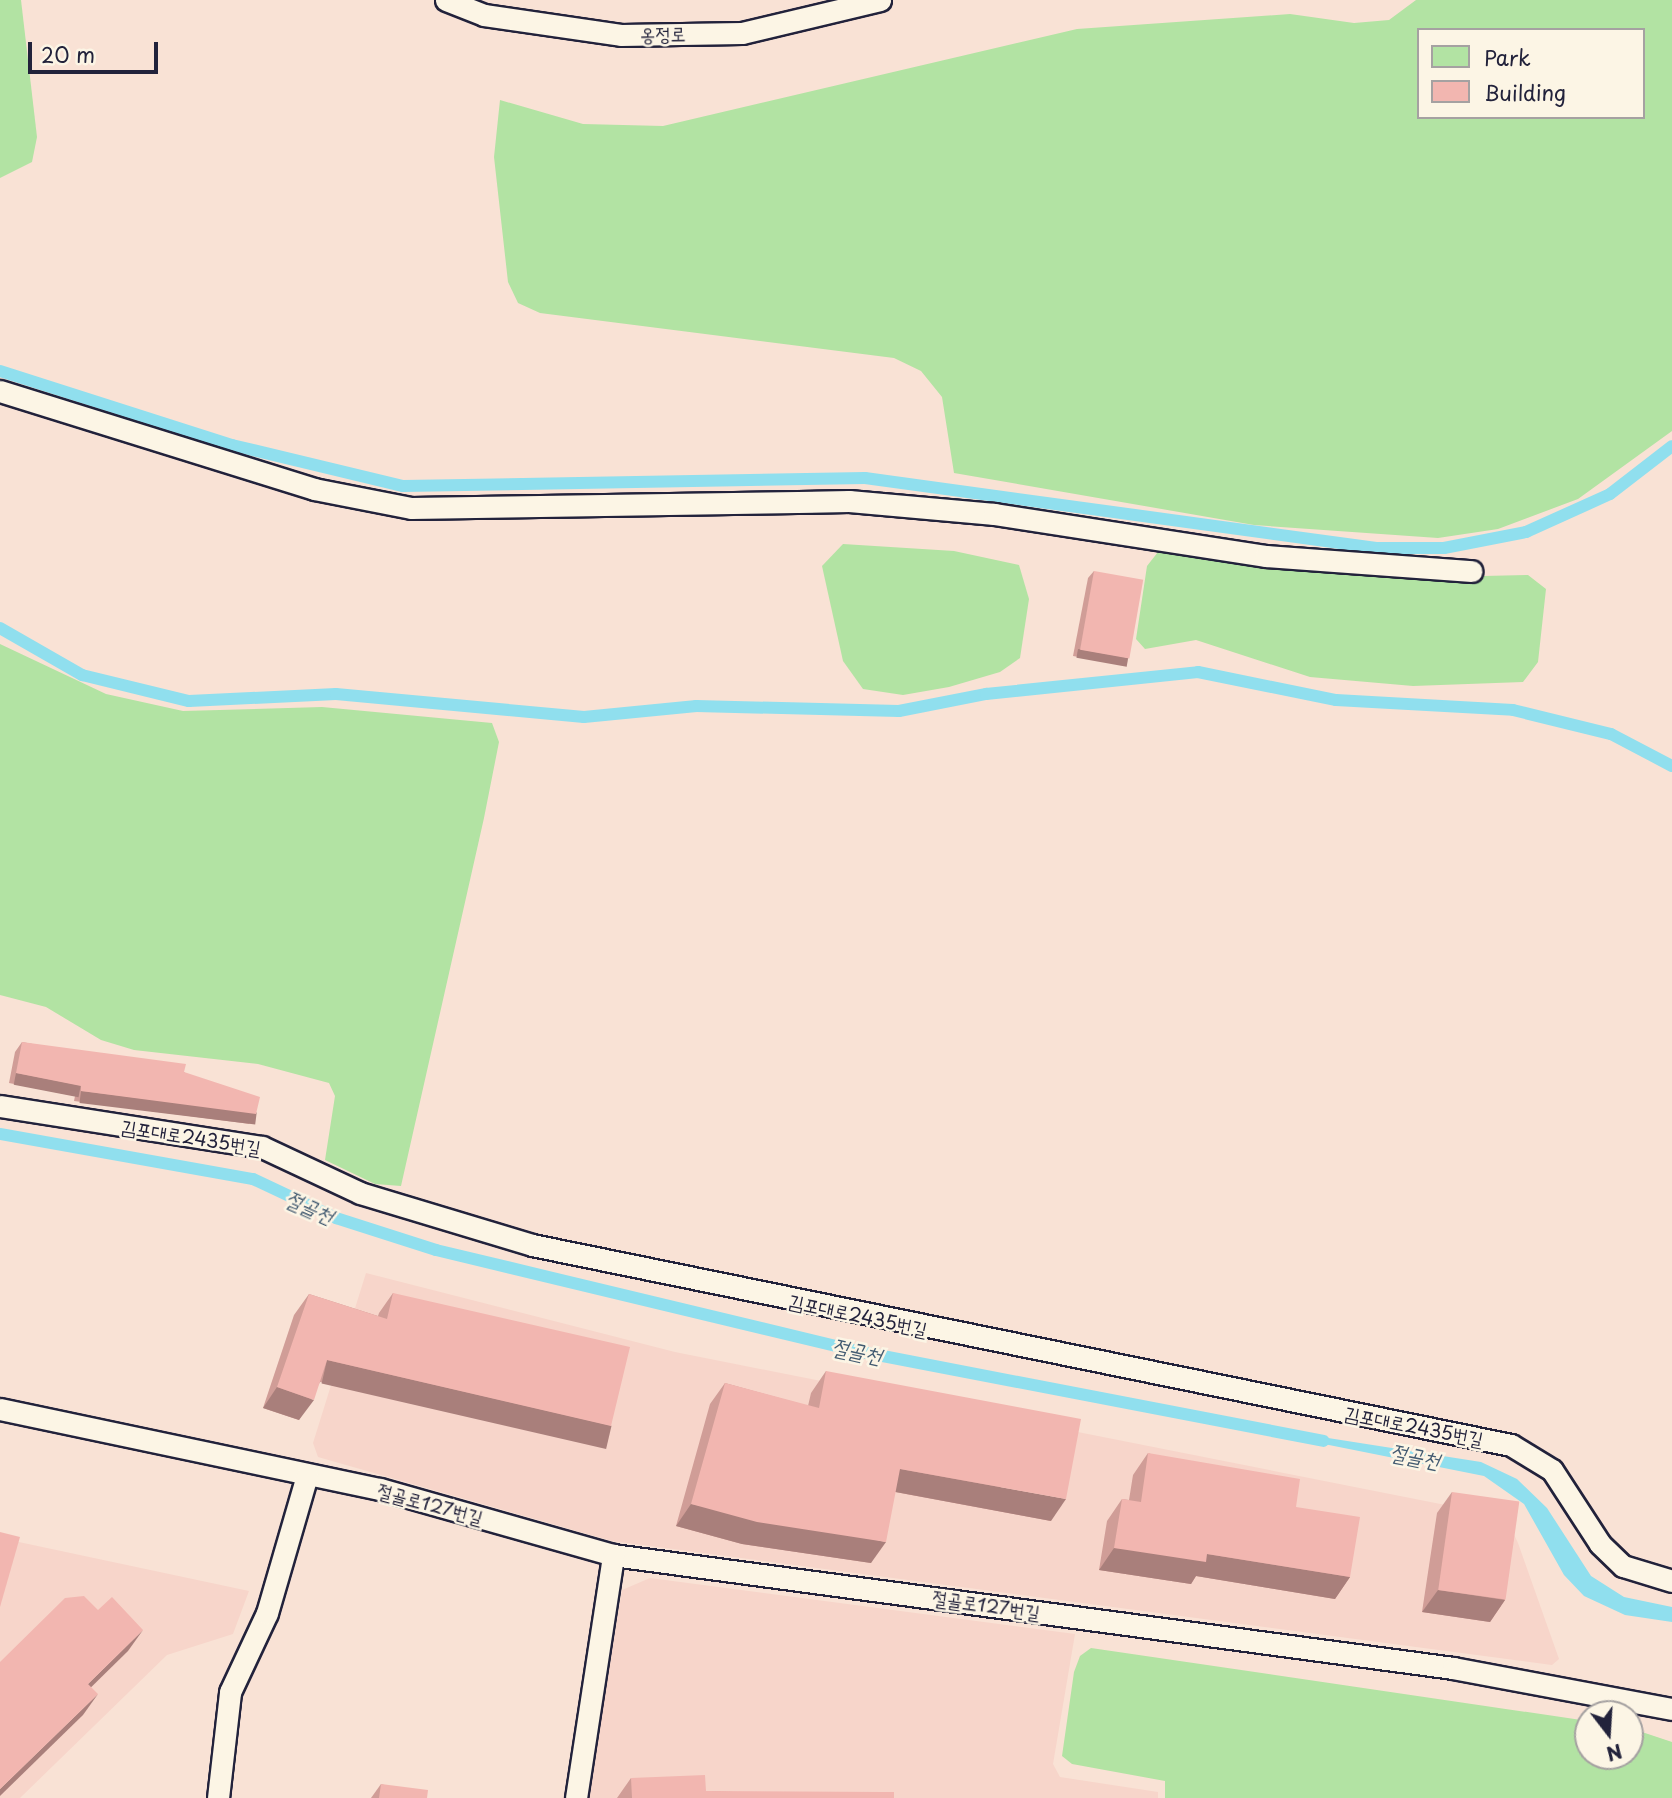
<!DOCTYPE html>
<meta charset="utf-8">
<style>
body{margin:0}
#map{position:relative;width:1672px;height:1798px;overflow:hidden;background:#f9e2d5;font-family:"Playpen Sans","Poor Story",sans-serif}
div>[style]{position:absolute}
.built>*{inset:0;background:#f7d5ca}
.green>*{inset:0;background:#b2e3a3}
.water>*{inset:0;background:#90dfee}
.stream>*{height:12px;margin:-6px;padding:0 6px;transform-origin:6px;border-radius:6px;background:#90dfee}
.roads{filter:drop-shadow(2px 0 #22223b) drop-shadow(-2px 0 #22223b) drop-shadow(0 2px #22223b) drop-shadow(0 -2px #22223b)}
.lane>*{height:21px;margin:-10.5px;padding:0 10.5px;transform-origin:10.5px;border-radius:10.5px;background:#fcf5e5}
.wall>*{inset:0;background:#d09d97}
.shaded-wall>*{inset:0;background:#a97f7b;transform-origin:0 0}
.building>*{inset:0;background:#f2b6b0;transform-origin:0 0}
span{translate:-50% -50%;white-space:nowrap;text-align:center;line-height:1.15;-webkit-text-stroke:5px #fcf5e5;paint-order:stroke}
.street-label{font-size:19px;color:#22223b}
.water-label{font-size:21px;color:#435b71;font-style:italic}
.legend{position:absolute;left:1417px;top:28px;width:228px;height:91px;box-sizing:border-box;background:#fcf5e5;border:2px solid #a5a1a1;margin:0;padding:9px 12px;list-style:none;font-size:21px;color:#22223b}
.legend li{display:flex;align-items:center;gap:14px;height:35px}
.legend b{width:35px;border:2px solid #a5a1a1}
.north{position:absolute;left:1574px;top:1700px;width:70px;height:70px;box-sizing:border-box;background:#fcf5e5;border:2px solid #a5a1a1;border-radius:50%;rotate:163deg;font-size:19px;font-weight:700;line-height:28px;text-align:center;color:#22223b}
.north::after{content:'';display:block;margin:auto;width:24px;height:32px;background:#22223b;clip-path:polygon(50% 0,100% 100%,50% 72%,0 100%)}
.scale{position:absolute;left:28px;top:42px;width:130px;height:32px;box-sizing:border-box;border:4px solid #22223b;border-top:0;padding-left:9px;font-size:21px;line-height:24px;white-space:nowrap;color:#22223b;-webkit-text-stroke:5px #fcf5e5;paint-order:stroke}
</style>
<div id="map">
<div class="built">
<div style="clip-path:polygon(366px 1273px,675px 1352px,1496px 1515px,1508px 1522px,1518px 1543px,1559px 1659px,1552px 1665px,612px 1541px,318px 1457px,313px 1443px)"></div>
<div style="clip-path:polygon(0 1538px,249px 1591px,233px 1634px,167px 1655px,20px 1798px,0 1798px)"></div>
<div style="clip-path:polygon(650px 1578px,1075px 1634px,1053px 1764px,1060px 1777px,1158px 1792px,1158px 1798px,588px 1798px,622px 1590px)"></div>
</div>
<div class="green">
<div style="clip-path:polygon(0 0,21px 0,37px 137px,32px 162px,0 178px)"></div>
<div style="clip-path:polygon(evenodd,1416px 0,1672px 0,1672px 431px,1578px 499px,1498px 529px,1438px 538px,1254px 525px,954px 473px,942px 397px,921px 371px,894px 358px,540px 313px,518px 303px,508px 282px,494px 157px,500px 100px,583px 124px,663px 126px,1077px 29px,1290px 14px,1354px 23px,1389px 20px,1416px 0,1418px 30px,1642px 30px,1642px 117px,1418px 117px,1418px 30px)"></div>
<div style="clip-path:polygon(843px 544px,954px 551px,1019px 565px,1029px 599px,1020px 658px,1000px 672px,949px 687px,903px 695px,863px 689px,843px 661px,822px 566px)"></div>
<div style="clip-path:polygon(1158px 552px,1399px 578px,1528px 575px,1546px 589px,1538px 662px,1523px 682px,1413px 686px,1310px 677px,1196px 640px,1145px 649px,1136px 639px,1147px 566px)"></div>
<div style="clip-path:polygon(0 644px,106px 694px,183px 711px,322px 707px,492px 723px,499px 742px,484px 818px,401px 1186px,375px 1184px,325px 1160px,335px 1096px,329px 1083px,258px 1064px,134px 1050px,101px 1040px,46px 1007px,0 995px)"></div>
<div style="clip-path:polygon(1091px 1648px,1588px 1721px,1588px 1756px,1630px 1756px,1630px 1728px,1672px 1742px,1672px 1798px,1165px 1798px,1165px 1781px,1072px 1764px,1062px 1756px,1074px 1672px,1080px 1656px)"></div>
</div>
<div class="water">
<div style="clip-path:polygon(1309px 1435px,1481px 1462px,1517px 1479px,1547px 1508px,1591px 1576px,1624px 1597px,1672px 1607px,1672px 1622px,1625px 1615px,1584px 1596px,1564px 1575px,1524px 1504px,1484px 1476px,1309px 1441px)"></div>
</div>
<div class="stream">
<div style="left:0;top:371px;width:244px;rotate:17.7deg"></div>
<div style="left:232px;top:445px;width:176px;rotate:13.5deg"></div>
<div style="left:403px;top:486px;width:462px;rotate:-1deg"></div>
<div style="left:865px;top:478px;width:516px;rotate:7.8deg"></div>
<div style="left:1376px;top:548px;width:68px"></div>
<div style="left:1444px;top:548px;width:84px;rotate:-11deg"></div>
<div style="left:1526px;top:532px;width:92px;rotate:-24.3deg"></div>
<div style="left:1610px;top:494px;width:78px;rotate:-37.7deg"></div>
<div style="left:0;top:628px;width:95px;rotate:29.8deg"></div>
<div style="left:82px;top:675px;width:110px;rotate:13.7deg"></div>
<div style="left:189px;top:701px;width:147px;rotate:-2.7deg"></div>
<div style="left:336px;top:694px;width:249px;rotate:5.3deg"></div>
<div style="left:584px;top:717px;width:113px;rotate:-5.6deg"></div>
<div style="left:696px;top:706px;width:203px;rotate:1.4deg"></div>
<div style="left:899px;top:711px;width:89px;rotate:-11.1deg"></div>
<div style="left:986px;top:694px;width:213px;rotate:-5.9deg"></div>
<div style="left:1198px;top:672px;width:141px;rotate:11.5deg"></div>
<div style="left:1336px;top:700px;width:177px;rotate:3.2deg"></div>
<div style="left:1513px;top:710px;width:101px;rotate:13.8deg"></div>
<div style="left:1611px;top:734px;width:69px;rotate:27.7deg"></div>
<div style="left:0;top:1134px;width:257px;rotate:10.1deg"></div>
<div style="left:253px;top:1179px;width:92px;rotate:25.2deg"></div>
<div style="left:336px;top:1218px;width:105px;rotate:17.7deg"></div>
<div style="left:436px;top:1250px;width:438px;rotate:13.5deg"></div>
<div style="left:862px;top:1352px;width:470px;rotate:10.9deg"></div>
</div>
<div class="roads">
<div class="lane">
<div style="left:446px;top:0;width:41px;rotate:21.5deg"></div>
<div style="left:484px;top:15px;width:138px;rotate:8.3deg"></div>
<div style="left:621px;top:35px;width:121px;rotate:-0.9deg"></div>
<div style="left:742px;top:33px;width:142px;rotate:-13.4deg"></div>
<div style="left:0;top:391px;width:329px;rotate:17.3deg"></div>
<div style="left:314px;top:489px;width:99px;rotate:11.1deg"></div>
<div style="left:411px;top:508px;width:438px;rotate:-0.9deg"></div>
<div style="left:849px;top:501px;width:146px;rotate:5.1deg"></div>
<div style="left:994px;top:514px;width:275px;rotate:8.8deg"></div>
<div style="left:1266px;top:556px;width:206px;rotate:4.2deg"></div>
<div style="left:0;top:1106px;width:265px;rotate:8.9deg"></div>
<div style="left:262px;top:1147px;width:108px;rotate:25.1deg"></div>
<div style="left:360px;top:1193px;width:180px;rotate:16.8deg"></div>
<div style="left:532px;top:1245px;width:999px;rotate:11.55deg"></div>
<div style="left:1511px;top:1445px;width:48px;rotate:31.4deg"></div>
<div style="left:1552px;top:1470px;width:88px;rotate:57deg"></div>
<div style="left:1600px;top:1544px;width:32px;rotate:44deg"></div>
<div style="left:1623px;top:1566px;width:51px;rotate:17deg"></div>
<div style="left:0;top:1409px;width:388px;rotate:11.9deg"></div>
<div style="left:380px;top:1489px;width:242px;rotate:15.8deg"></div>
<div style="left:613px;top:1555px;width:848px;rotate:7.66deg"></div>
<div style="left:1453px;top:1668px;width:223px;rotate:10.6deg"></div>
<div style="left:218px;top:1798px;width:107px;rotate:-83.5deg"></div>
<div style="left:230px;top:1692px;width:87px;rotate:-64.9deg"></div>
<div style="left:267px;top:1613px;width:144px;rotate:-73.8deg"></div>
<div style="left:576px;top:1798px;width:246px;rotate:-81.3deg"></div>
</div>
</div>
<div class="wall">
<div style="clip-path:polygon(1094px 571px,1123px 665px,1073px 656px,1088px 578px)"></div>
<div style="clip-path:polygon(22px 1042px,184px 1072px,250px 1124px,74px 1101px,75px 1096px,9px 1083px,15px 1052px)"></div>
<div style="clip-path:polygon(393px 1293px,611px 1426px,597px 1446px,320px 1382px,299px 1420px,263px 1408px,294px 1315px,309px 1294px,378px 1316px,379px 1313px)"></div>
<div style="clip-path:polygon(826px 1371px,1051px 1521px,895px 1492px,871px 1563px,742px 1544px,676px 1526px,710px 1404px,725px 1383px,808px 1406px,811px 1393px)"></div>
<div style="clip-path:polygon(1148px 1453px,1296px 1507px,1350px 1577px,1335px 1599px,1196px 1576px,1191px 1584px,1099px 1570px,1107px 1521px,1122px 1499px,1129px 1500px,1133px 1475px)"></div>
<div style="clip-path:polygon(1452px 1492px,1505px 1600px,1490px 1622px,1422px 1612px,1437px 1513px)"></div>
<div style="clip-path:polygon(631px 1778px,706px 1791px,894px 1798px,617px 1798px)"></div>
<div style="clip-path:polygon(381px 1784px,427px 1798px,371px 1798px)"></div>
</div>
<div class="shaded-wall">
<div style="left:1078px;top:649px;width:51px;height:9px;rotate:10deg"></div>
<div style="left:16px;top:1073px;width:66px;height:12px;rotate:11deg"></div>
<div style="left:81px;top:1091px;width:177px;height:12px;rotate:7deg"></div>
<div style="left:327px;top:1360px;width:292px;height:24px;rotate:13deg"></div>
<div style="clip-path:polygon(277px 1387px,314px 1400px,299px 1420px,263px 1408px)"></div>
<div style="clip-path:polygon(900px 1469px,1066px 1499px,1051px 1521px,885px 1490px)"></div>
<div style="clip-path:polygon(691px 1504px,886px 1542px,871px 1563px,742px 1544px,676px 1526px)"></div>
<div style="clip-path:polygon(1114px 1548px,1207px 1554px,1350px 1577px,1335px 1599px,1196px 1576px,1191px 1584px,1099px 1570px)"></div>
<div style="clip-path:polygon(1438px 1590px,1505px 1600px,1490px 1622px,1422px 1612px)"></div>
<div style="clip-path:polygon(143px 1630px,128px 1651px,73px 1705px,88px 1684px)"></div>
<div style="clip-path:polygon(98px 1694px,83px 1715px,0 1796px,0 1789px)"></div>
</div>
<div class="building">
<div style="left:1094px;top:571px;width:50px;height:80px;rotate:10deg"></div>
<div style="clip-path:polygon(22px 1042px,186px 1064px,184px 1072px,260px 1097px,256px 1114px,81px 1091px,81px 1086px,16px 1073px)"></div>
<div style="clip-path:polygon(393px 1293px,630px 1347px,611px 1426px,327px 1360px,314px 1400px,277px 1387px,309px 1294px,387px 1319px)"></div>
<div style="clip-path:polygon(826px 1371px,1081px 1419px,1066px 1499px,900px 1469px,886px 1542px,757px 1522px,691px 1504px,725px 1383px,819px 1408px)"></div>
<div style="clip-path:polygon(1148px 1453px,1300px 1479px,1296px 1507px,1360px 1517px,1350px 1577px,1207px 1554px,1206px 1562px,1114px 1548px,1122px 1499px,1141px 1502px)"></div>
<div style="left:1452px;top:1492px;width:68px;height:99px;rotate:8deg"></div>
<div style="clip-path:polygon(0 1532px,20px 1537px,0 1607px)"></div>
<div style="clip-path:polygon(84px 1596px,98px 1610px,112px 1597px,143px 1630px,88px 1684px,98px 1694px,0 1789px,0 1662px,65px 1598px)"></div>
<div style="clip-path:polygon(705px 1775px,706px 1791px,894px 1792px,894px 1798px,632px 1798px,631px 1778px)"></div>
<div style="clip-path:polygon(381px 1784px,428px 1790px,427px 1798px,379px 1798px)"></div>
</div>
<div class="street-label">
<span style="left:663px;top:34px;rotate:-1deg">옹정로</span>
<span style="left:191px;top:1137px;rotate:9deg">김포대로2435번길</span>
<span style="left:858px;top:1315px;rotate:12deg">김포대로2435번길</span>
<span style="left:1414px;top:1426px;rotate:11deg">김포대로2435번길</span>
<span style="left:430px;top:1504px;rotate:15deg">절골로127번길</span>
<span style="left:986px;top:1605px;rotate:8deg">절골로127번길</span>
</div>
<div class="water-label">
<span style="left:310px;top:1206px;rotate:24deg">절골천</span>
<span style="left:857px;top:1350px;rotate:12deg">절골천</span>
<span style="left:1415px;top:1455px;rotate:11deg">절골천</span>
</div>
<ul class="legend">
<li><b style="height:19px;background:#b2e3a3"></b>Park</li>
<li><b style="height:19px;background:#f2b6b0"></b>Building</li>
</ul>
<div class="north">N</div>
<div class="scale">20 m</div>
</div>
